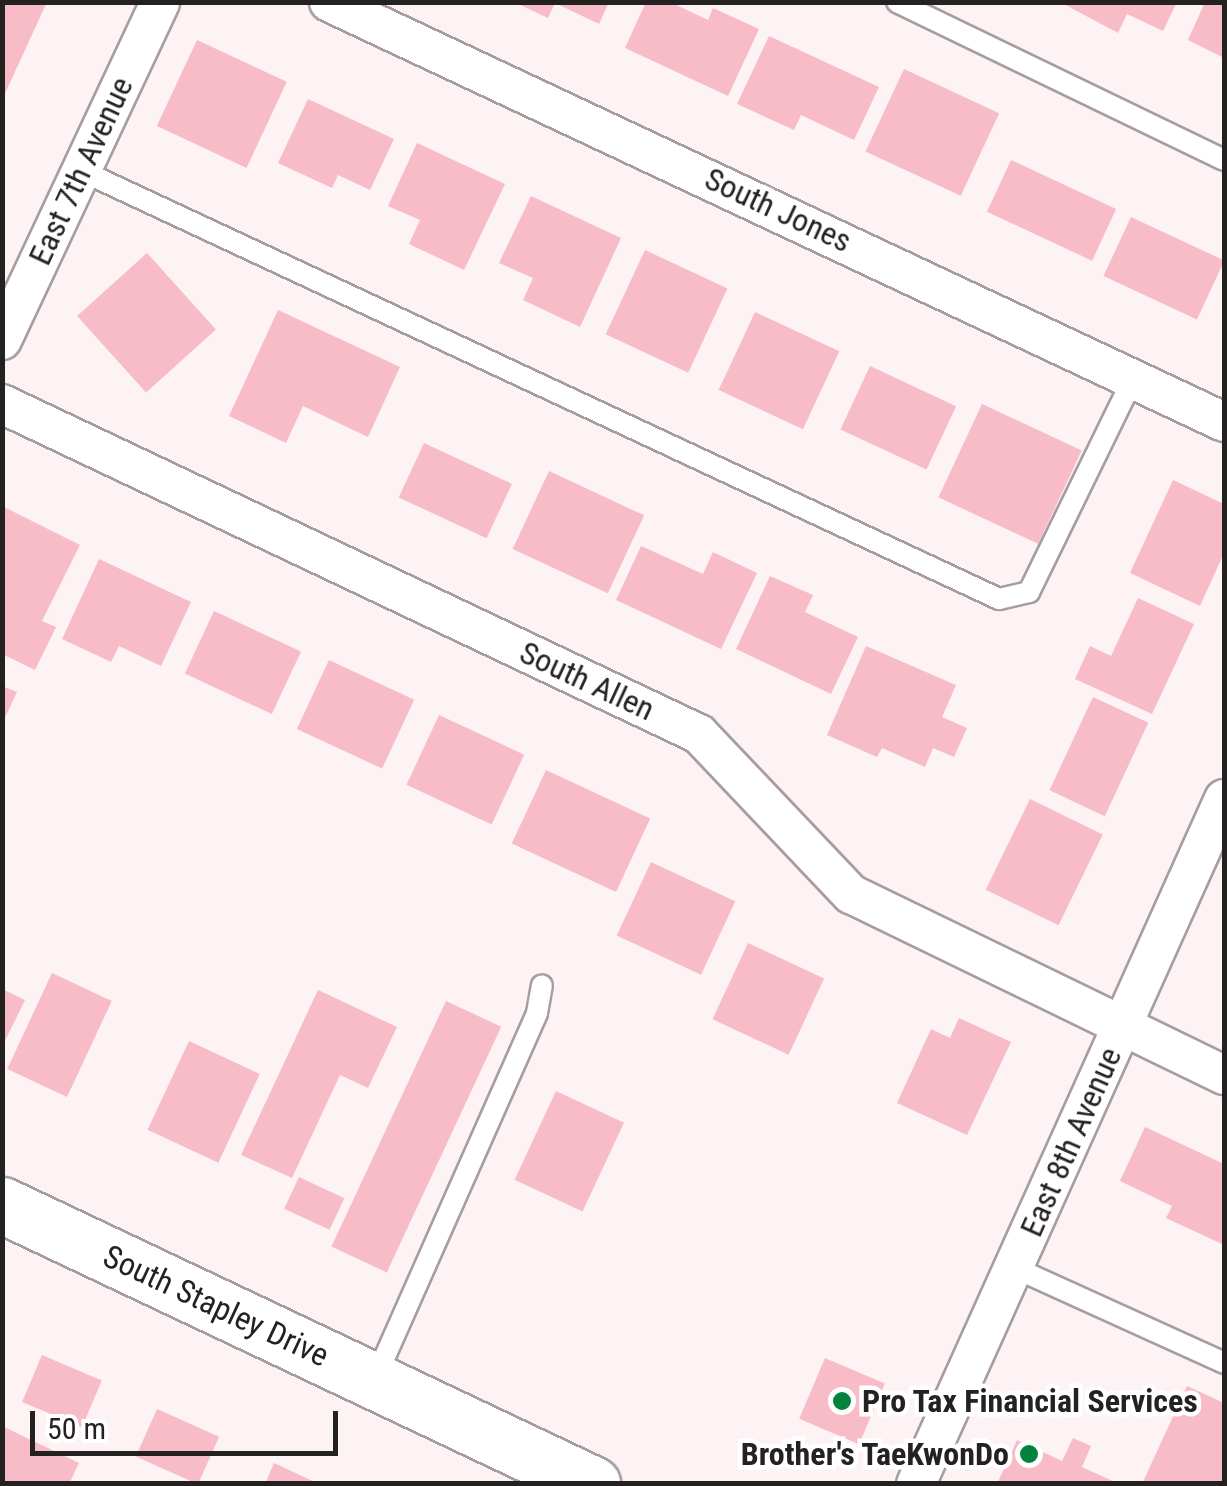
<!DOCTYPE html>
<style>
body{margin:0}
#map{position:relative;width:1227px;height:1486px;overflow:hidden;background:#fdf2f4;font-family:"Roboto Condensed",sans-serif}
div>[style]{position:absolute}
.building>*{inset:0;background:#f7bcc7;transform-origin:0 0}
.roads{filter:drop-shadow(2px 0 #a79d9f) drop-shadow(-2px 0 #a79d9f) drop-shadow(0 2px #a79d9f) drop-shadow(0 -2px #a79d9f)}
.lane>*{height:20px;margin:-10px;padding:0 10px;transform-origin:10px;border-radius:10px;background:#fff}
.street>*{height:38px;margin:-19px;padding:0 19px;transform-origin:19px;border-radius:19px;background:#fff}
.secondary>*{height:55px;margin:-27.5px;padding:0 27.5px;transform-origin:27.5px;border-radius:27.5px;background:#fff}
.dots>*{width:28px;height:28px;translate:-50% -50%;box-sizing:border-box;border:5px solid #fff;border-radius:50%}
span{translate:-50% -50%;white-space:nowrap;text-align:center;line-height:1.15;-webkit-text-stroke:9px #fff;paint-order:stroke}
.street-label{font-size:32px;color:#242121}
.poi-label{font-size:32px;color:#242121;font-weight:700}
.left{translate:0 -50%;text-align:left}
.right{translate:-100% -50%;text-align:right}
.frame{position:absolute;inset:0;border:5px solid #242121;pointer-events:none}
.scale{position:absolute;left:30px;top:1411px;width:308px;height:45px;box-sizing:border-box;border:5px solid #242121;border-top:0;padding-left:12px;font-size:30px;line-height:35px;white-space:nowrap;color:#242121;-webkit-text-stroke:8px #fff;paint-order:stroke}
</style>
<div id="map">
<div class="building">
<div style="clip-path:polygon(2px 2px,47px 2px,2px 100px)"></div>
<div style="clip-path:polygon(514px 2px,609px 2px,599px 24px,555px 3px,548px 18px)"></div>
<div style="clip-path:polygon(646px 2px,670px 2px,708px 20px,713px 8px,759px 29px,728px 96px,625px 48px)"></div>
<div style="clip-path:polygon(1060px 2px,1177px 2px,1163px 31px,1127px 14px,1118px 33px)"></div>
<div style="clip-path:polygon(1205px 2px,1224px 2px,1224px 58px,1188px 40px)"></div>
<div style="clip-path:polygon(769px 36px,879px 87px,854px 140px,801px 115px,794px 130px,737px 104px)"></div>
<div style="left:197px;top:40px;width:99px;height:95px;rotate:25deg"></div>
<div style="left:904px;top:69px;width:105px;height:91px;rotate:25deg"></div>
<div style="clip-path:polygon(308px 99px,394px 139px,370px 190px,338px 175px,332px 188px,278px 163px)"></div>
<div style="clip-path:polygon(417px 143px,505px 184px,464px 270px,409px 244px,420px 220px,388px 206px)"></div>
<div style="left:1011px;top:160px;width:116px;height:57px;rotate:25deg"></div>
<div style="clip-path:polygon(531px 196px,621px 238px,580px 327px,523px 300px,533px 278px,499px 263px)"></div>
<div style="left:1131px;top:217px;width:103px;height:65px;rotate:25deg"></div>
<div style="left:645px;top:250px;width:91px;height:93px;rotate:25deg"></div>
<div style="left:147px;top:253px;width:103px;height:94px;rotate:48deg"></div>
<div style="clip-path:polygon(278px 310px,400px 367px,368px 437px,303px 406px,286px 443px,229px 416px)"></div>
<div style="left:755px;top:312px;width:93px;height:86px;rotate:25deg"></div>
<div style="left:870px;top:366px;width:95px;height:70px;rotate:25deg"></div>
<div style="left:982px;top:404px;width:110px;height:103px;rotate:25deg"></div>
<div style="left:424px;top:443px;width:97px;height:60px;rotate:25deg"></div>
<div style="left:549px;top:471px;width:105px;height:86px;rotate:25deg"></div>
<div style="clip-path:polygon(1173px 480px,1224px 504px,1224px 553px,1200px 606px,1130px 573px)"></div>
<div style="clip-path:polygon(2px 506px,80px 545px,42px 621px,56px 627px,35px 670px,2px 654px)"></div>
<div style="clip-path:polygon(641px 546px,703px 574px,713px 552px,757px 573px,721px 649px,616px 600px)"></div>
<div style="clip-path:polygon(99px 559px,191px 602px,161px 666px,119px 646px,111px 662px,62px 639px)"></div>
<div style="clip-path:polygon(770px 576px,813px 595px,805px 612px,858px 637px,831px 694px,736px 649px)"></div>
<div style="clip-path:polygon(1138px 598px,1194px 624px,1152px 714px,1075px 679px,1090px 646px,1111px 656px)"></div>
<div style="left:214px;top:611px;width:96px;height:69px;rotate:25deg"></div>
<div style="clip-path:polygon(866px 646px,956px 685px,942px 717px,967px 728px,954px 757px,933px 748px,925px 767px,882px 748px,877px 757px,827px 735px)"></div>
<div style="left:329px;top:660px;width:94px;height:76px;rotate:25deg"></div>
<div style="clip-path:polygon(2px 686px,17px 692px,2px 724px)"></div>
<div style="left:1093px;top:697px;width:61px;height:103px;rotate:25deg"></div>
<div style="left:439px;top:715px;width:94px;height:77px;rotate:25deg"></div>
<div style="left:546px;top:770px;width:115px;height:81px;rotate:25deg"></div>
<div style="left:1030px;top:799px;width:81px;height:101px;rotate:26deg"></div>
<div style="left:651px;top:862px;width:93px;height:81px;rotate:25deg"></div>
<div style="left:748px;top:943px;width:84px;height:84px;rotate:25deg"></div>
<div style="left:52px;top:973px;width:66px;height:106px;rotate:25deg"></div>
<div style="clip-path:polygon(2px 989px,25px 1000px,2px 1047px)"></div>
<div style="clip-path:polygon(318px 990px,397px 1027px,368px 1088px,340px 1075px,292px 1178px,241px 1155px)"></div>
<div style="left:446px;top:1001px;width:61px;height:271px;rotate:25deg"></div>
<div style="clip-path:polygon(959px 1018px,1011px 1042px,967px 1135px,897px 1103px,931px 1029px,950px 1038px)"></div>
<div style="left:189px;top:1041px;width:78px;height:98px;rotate:25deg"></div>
<div style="left:556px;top:1091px;width:75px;height:98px;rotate:25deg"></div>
<div style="clip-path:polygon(1145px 1127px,1224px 1164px,1224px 1245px,1166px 1218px,1172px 1206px,1120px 1181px)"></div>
<div style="left:299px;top:1177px;width:50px;height:35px;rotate:25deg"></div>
<div style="left:42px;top:1355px;width:65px;height:51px;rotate:23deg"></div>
<div style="left:825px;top:1358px;width:65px;height:66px;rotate:23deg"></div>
<div style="clip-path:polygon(1187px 1386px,1224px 1403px,1224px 1484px,1142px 1484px)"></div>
<div style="left:157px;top:1409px;width:68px;height:52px;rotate:24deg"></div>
<div style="clip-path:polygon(2px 1426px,79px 1463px,69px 1484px,2px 1484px)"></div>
<div style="clip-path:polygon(1073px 1438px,1091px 1446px,1082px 1467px,1119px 1484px,997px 1484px,1017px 1440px,1062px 1461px)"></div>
<div style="clip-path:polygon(274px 1463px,319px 1484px,265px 1484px)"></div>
</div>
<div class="roads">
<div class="lane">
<div style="left:897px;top:2px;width:363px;rotate:25.8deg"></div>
<div style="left:82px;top:171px;width:1012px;rotate:25.02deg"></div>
<div style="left:999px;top:599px;width:31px;rotate:-13deg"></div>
<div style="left:1029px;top:592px;width:242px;rotate:-64deg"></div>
<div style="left:1015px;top:1268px;width:230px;rotate:24.4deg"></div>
<div style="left:375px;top:1379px;width:400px;rotate:-66.1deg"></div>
<div style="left:537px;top:1013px;width:28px;rotate:-80deg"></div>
</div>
<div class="street">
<div style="left:329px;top:2px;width:989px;rotate:25.14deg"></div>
<div style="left:2px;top:340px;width:373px;rotate:-64.9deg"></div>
<div style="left:2px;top:404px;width:771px;rotate:25.34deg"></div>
<div style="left:699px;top:734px;width:221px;rotate:46.5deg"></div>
<div style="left:851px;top:894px;width:415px;rotate:25.9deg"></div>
<div style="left:916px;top:1484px;width:751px;rotate:-65.79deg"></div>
</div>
<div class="secondary">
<div style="left:2px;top:1205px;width:653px;rotate:25.31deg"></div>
</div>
</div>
<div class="dots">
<div style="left:842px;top:1401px;background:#03833d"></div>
<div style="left:1029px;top:1454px;background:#03833d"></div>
</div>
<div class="street-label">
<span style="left:81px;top:171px;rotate:-65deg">East 7th Avenue</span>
<span style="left:778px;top:210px;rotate:25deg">South Jones</span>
<span style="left:587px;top:681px;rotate:25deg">South Allen</span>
<span style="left:1071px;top:1142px;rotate:-66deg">East 8th Avenue</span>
<span style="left:216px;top:1306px;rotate:25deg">South Stapley Drive</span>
</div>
<div class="poi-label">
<span class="left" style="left:862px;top:1401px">Pro Tax Financial Services</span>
<span class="right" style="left:1009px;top:1454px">Brother's TaeKwonDo</span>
</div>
<div class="frame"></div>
<div class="scale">50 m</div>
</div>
